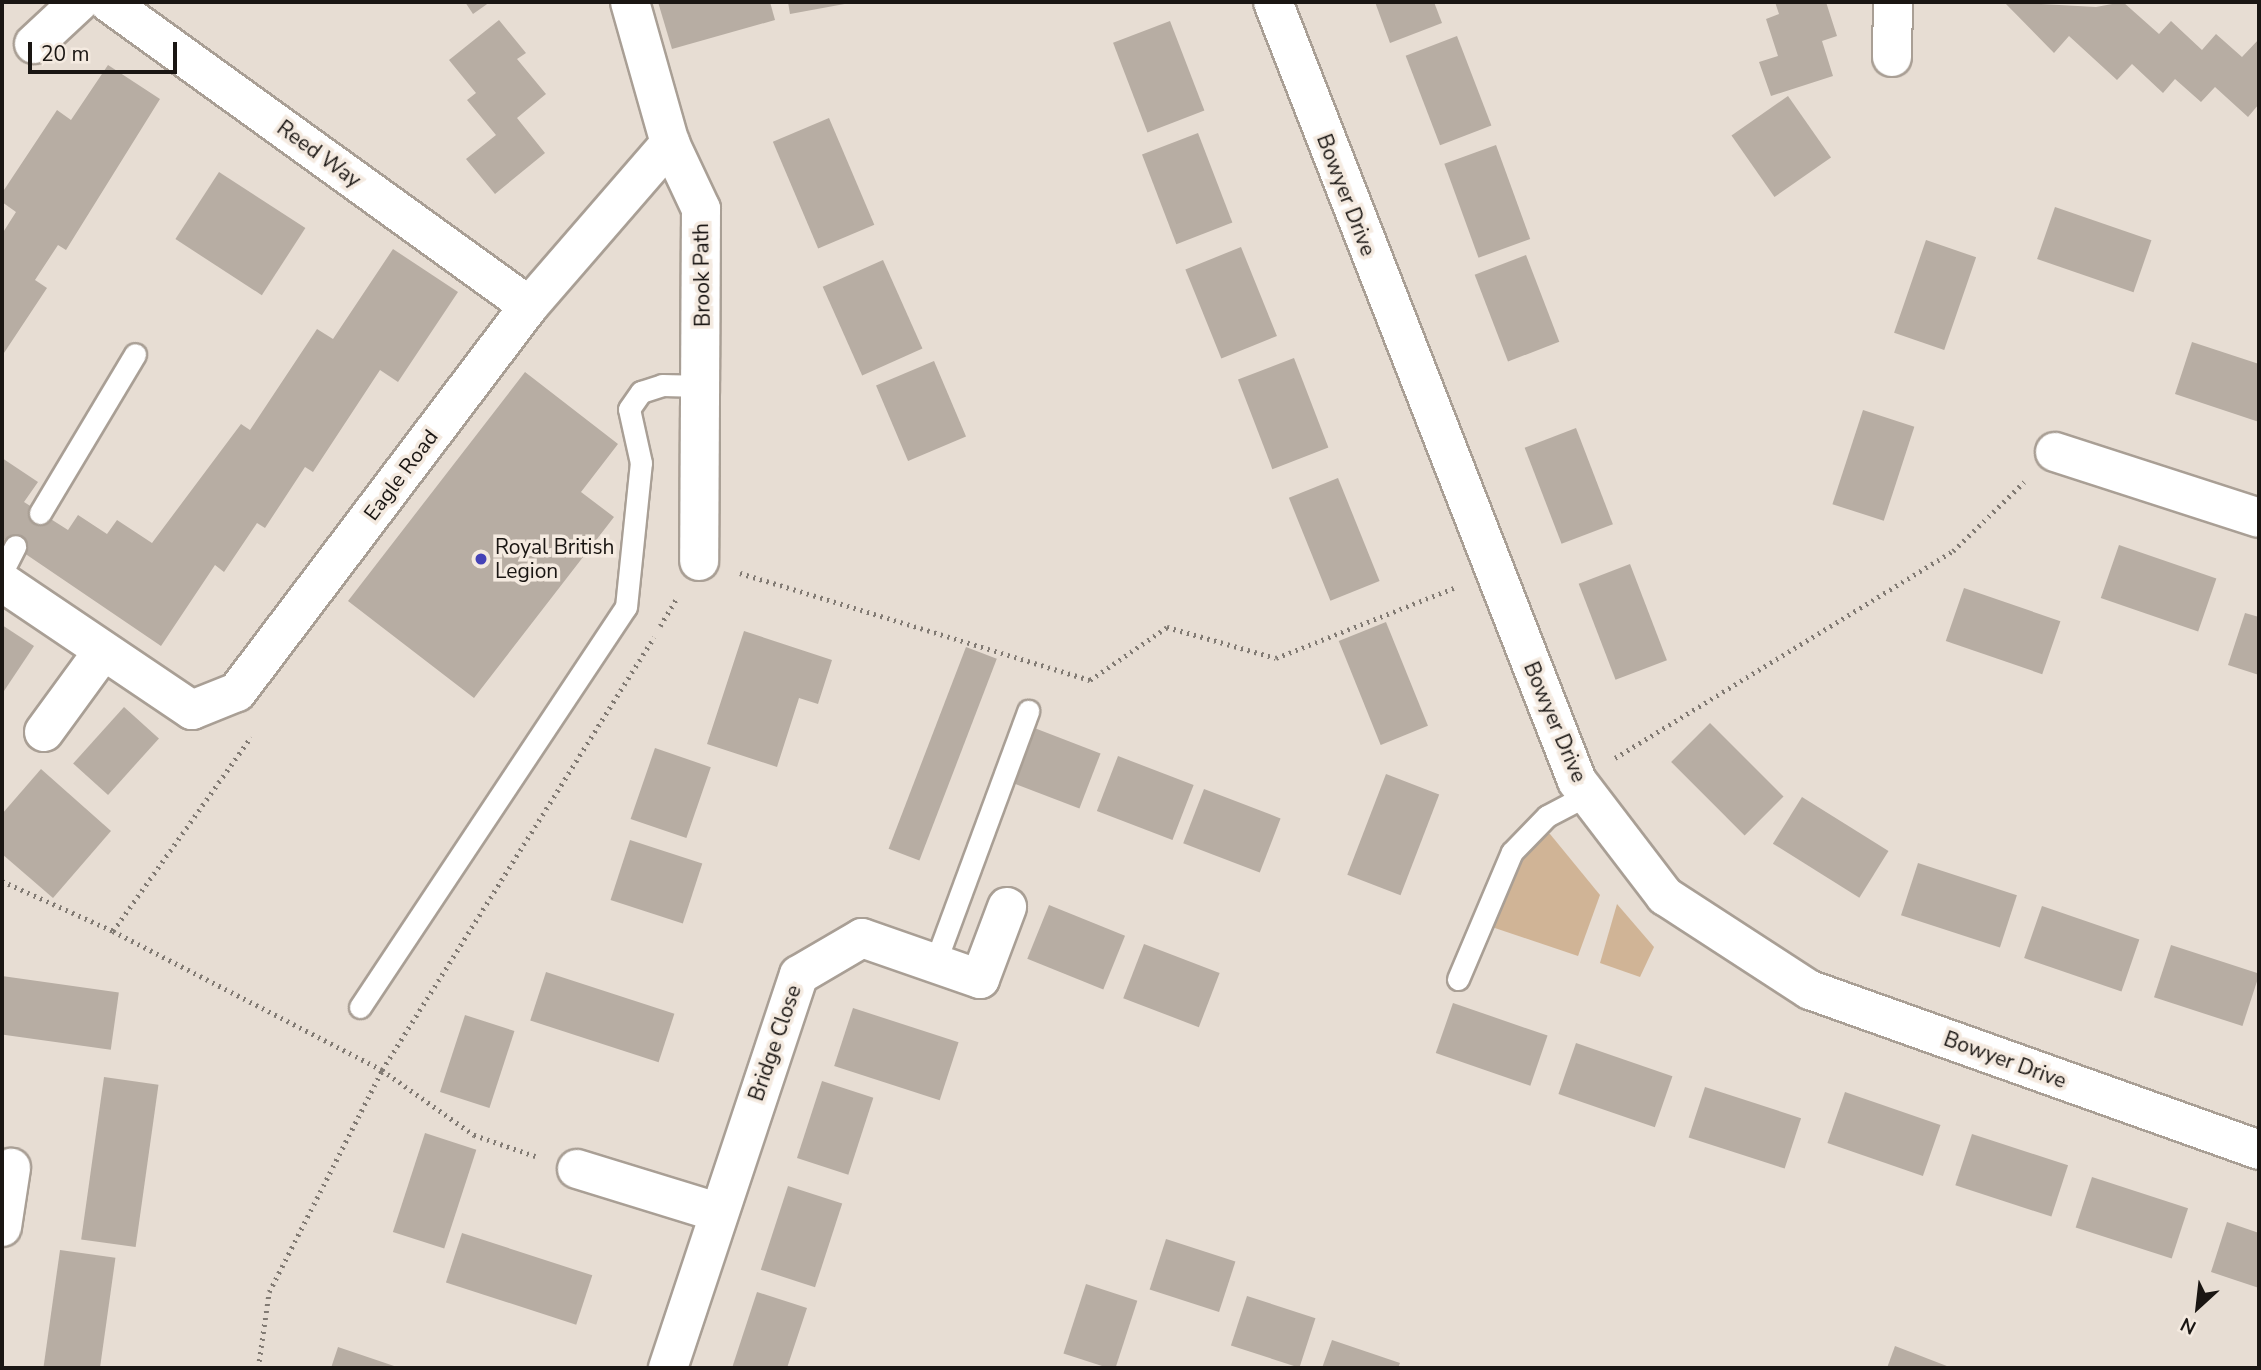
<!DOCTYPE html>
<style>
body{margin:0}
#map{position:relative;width:2261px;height:1370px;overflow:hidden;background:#e7ddd3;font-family:"Nunito Sans",sans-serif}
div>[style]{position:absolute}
.green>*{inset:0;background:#d0b496}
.building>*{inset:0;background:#b7ada3;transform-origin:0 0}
.path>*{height:4.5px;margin-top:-2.25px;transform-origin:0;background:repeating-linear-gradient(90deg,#817a73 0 2px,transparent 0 7px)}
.roads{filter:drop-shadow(2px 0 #a99f95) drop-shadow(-2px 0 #a99f95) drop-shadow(0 2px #a99f95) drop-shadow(0 -2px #a99f95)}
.service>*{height:21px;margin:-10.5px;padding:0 10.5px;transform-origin:10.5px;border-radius:10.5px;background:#fff}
.minor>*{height:38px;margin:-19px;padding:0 19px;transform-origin:19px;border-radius:19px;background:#fff}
.dots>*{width:19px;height:19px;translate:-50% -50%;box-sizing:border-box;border:4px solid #f4eae0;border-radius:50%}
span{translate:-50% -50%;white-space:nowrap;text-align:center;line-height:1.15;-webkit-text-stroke:7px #f4eae0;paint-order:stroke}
.street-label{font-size:21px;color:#1a1613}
.poi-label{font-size:21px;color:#1a1613}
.left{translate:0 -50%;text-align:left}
.frame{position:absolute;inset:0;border:4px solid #1a1613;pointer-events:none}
.north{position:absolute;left:2163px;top:1272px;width:70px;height:70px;-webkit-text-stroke:5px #f4eae0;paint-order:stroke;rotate:207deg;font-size:19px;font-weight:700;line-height:28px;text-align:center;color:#1a1613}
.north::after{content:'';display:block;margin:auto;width:24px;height:32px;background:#1a1613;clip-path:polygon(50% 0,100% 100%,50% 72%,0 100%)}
.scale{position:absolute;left:28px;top:42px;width:149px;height:32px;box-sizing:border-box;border:4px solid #1a1613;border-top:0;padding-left:9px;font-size:21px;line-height:24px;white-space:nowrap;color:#1a1613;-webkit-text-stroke:5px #f4eae0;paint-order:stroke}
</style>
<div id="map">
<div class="green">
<div style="clip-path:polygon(1535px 834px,1550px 834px,1600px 895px,1578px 956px,1477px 922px)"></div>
<div style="clip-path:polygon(1617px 904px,1654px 947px,1640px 977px,1600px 963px)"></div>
</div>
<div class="building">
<div style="clip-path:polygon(465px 2px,490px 2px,473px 14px)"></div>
<div style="clip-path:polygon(658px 2px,770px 2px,775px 20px,672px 49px)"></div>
<div style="clip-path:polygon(788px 2px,850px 2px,850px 3px,790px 14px)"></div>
<div style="clip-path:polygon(1375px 2px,1434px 2px,1442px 23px,1390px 43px)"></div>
<div style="clip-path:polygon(1775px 2px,1826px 2px,1837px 36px,1822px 41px,1833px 76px,1771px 96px,1759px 62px,1778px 56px,1766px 19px,1779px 14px)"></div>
<div style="clip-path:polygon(2004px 2px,2096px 7px,2123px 2px,2159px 34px,2171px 21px,2202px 50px,2216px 34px,2242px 57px,2259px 39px,2259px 104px,2248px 117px,2215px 87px,2201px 102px,2175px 79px,2163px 93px,2132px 64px,2117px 80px,2069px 36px,2054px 53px)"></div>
<div style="clip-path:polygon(499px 20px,526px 53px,517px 59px,546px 94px,517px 118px,545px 153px,495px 194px,466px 159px,496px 135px,467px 100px,476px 93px,449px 60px)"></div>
<div style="left:1170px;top:21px;width:96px;height:61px;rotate:69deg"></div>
<div style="left:1457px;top:36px;width:96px;height:55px;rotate:69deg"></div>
<div style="clip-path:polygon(108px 65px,160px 99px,66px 250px,58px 245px,35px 280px,47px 288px,2px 356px,2px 234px,16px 212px,2px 202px,2px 193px,57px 110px,71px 120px)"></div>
<div style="left:1788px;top:96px;width:75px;height:69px;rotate:55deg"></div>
<div style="left:829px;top:118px;width:116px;height:61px;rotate:67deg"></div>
<div style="left:1198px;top:133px;width:96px;height:60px;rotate:69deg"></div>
<div style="left:1496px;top:145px;width:100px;height:55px;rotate:70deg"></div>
<div style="left:219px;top:172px;width:103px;height:80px;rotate:33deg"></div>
<div style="left:2055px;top:207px;width:102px;height:55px;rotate:19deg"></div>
<div style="left:1926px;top:240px;width:53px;height:98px;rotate:19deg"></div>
<div style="left:1241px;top:247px;width:96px;height:60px;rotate:68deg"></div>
<div style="clip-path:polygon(393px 249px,458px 292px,398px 382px,380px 370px,313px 472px,305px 467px,265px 528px,257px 523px,224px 572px,215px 565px,161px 646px,2px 538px,2px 458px,38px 482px,24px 502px,68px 530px,78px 515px,107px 534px,117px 520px,152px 543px,241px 424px,250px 430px,317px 329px,333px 339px)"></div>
<div style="left:1526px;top:255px;width:93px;height:55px;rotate:69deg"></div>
<div style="left:883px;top:260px;width:97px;height:66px;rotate:66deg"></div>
<div style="clip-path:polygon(2192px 342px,2259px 364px,2259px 422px,2175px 394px)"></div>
<div style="left:1294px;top:358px;width:96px;height:60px;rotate:69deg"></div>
<div style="left:934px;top:361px;width:82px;height:63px;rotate:67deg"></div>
<div style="clip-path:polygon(525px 372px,618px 444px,581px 492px,614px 517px,474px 698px,348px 601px)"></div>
<div style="left:1863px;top:410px;width:54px;height:99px;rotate:18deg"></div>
<div style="left:1576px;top:428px;width:103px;height:55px;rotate:69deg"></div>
<div style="left:1338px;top:478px;width:111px;height:53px;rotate:68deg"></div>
<div style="left:2119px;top:545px;width:103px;height:56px;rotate:19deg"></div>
<div style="left:1630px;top:564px;width:103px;height:55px;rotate:69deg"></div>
<div style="left:1964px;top:588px;width:102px;height:56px;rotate:19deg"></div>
<div style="clip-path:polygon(2245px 613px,2259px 617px,2259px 675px,2228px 665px)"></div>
<div style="left:1386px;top:622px;width:112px;height:51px;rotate:68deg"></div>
<div style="clip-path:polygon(2px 625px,34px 646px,2px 694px)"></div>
<div style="clip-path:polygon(744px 631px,832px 660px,818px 704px,799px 698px,777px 767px,707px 744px)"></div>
<div style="left:966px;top:647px;width:33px;height:216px;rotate:21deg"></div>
<div style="left:124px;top:707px;width:47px;height:76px;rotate:42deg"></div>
<div style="left:1710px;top:723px;width:104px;height:55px;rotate:45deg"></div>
<div style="left:1024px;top:724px;width:82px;height:59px;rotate:21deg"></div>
<div style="left:655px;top:748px;width:59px;height:75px;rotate:19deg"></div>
<div style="left:1118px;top:756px;width:81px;height:59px;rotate:21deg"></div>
<div style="clip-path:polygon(41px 769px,111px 831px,53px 898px,2px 854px,2px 814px)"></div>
<div style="left:1386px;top:774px;width:57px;height:108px;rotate:21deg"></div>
<div style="left:1204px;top:789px;width:82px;height:58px;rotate:21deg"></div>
<div style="left:1802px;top:797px;width:102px;height:55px;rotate:32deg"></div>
<div style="left:630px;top:840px;width:76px;height:63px;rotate:18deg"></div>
<div style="left:1918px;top:863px;width:104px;height:55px;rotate:18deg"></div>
<div style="left:1049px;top:905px;width:82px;height:58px;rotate:22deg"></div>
<div style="left:2042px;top:906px;width:103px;height:55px;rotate:19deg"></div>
<div style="left:1144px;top:944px;width:81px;height:58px;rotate:21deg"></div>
<div style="left:2171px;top:945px;width:93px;height:55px;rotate:18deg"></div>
<div style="left:546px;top:972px;width:135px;height:51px;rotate:18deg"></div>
<div style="left:2px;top:976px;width:118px;height:58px;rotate:8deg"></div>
<div style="left:1453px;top:1003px;width:100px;height:53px;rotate:19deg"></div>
<div style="left:853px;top:1008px;width:111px;height:61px;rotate:18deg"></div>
<div style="left:465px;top:1015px;width:52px;height:81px;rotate:18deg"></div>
<div style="left:1576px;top:1043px;width:102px;height:54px;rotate:19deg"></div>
<div style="left:104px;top:1077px;width:55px;height:164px;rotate:8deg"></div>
<div style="left:822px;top:1081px;width:54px;height:81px;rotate:18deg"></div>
<div style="left:1705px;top:1087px;width:101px;height:53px;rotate:18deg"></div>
<div style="left:1845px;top:1092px;width:101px;height:54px;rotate:19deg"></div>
<div style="left:425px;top:1133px;width:54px;height:104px;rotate:18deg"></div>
<div style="left:1972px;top:1134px;width:101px;height:54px;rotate:18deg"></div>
<div style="left:2092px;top:1177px;width:101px;height:53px;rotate:18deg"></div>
<div style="left:788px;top:1186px;width:57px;height:88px;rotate:18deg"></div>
<div style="clip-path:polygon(2227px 1222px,2259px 1233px,2259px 1288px,2211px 1272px)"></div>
<div style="left:462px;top:1233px;width:137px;height:52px;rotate:18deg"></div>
<div style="left:1166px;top:1239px;width:73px;height:53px;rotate:18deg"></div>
<div style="left:60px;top:1250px;width:56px;height:119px;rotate:8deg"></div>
<div style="left:1086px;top:1284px;width:54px;height:73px;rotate:18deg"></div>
<div style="clip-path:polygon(757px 1292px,807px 1308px,787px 1368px,732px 1368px)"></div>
<div style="left:1247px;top:1296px;width:72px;height:52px;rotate:18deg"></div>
<div style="clip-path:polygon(1332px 1340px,1400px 1363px,1398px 1368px,1322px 1368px)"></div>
<div style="clip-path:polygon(1895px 1346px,1952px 1368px,1887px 1368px)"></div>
<div style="clip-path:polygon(338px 1347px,400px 1368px,331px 1368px)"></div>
</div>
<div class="path">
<div style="left:740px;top:573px;width:366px;rotate:17deg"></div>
<div style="left:1090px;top:680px;width:93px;rotate:-34.5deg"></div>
<div style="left:1167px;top:627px;width:113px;rotate:15.9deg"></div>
<div style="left:1276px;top:658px;width:191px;rotate:-21.5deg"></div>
<div style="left:660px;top:626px;width:33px;rotate:-59deg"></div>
<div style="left:1615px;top:758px;width:396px;rotate:-31.5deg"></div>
<div style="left:1953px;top:551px;width:99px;rotate:-44.2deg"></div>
<div style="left:2px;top:881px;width:122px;rotate:24.2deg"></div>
<div style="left:113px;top:931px;width:238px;rotate:-54.6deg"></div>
<div style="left:113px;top:931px;width:303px;rotate:27.3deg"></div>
<div style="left:382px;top:1070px;width:511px;rotate:-57.86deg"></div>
<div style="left:258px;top:1368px;width:77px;rotate:-81.8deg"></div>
<div style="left:269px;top:1292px;width:249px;rotate:-63deg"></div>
<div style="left:382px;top:1070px;width:113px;rotate:35.2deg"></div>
<div style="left:474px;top:1135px;width:65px;rotate:19deg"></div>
</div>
<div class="roads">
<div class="service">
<div style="left:40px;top:513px;width:185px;rotate:-59.1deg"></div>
<div style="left:2px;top:572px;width:29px;rotate:-63deg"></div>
<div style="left:935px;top:963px;width:269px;rotate:-69.7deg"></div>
<div style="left:1458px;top:979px;width:138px;rotate:-67deg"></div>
<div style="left:1512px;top:852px;width:50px;rotate:-45.8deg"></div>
<div style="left:1547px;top:816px;width:45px;rotate:-27.7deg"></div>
<div style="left:360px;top:1007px;width:480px;rotate:-56.4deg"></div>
<div style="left:626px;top:607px;width:145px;rotate:-84.1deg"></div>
<div style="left:641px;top:463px;width:55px;rotate:-102.5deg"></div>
<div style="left:629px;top:409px;width:21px;rotate:-55deg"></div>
<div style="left:641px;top:392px;width:22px;rotate:-18deg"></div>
<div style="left:662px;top:385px;width:41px;rotate:1.4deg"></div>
</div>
<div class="minor">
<div style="left:108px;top:2px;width:519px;rotate:35.83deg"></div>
<div style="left:630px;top:2px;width:147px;rotate:74.2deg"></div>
<div style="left:670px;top:143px;width:73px;rotate:64.8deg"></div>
<div style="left:701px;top:209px;width:352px;rotate:90.3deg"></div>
<div style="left:1273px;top:2px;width:836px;rotate:68.68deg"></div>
<div style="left:1577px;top:781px;width:145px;rotate:52.6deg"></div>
<div style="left:1665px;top:896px;width:173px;rotate:33deg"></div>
<div style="left:1810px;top:990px;width:477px;rotate:19.6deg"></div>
<div style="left:34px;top:44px;width:62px;rotate:-43deg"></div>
<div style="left:1892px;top:57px;width:55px;rotate:-89deg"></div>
<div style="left:2055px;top:452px;width:214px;rotate:17.9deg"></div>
<div style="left:2px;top:582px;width:229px;rotate:34deg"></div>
<div style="left:192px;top:710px;width:48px;rotate:-21.8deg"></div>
<div style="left:237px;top:692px;width:484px;rotate:-52.9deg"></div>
<div style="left:529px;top:306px;width:216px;rotate:-49.1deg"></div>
<div style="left:44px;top:732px;width:100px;rotate:-53.9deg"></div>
<div style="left:577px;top:1169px;width:146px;rotate:17.1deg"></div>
<div style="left:2px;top:1227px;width:60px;rotate:-81.3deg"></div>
<div style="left:668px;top:1368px;width:414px;rotate:-71.6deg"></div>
<div style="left:799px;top:975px;width:73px;rotate:-30.4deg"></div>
<div style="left:862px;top:938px;width:125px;rotate:19.2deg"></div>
<div style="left:980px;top:979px;width:77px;rotate:-69.4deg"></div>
</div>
</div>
<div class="dots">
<div style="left:481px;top:559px;background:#4542b7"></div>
</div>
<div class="street-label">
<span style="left:319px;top:154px;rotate:36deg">Reed Way</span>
<span style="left:1346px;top:195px;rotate:69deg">Bowyer Drive</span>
<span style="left:702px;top:275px;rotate:-91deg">Brook Path</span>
<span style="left:401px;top:475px;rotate:-53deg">Eagle Road</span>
<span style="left:1555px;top:722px;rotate:67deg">Bowyer Drive</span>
<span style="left:775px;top:1043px;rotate:-71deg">Bridge Close</span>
<span style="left:2005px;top:1060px;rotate:20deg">Bowyer Drive</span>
</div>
<div class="poi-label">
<span class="left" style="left:495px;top:559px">Royal British<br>Legion</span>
</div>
<div class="frame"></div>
<div class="north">N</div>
<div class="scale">20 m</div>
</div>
